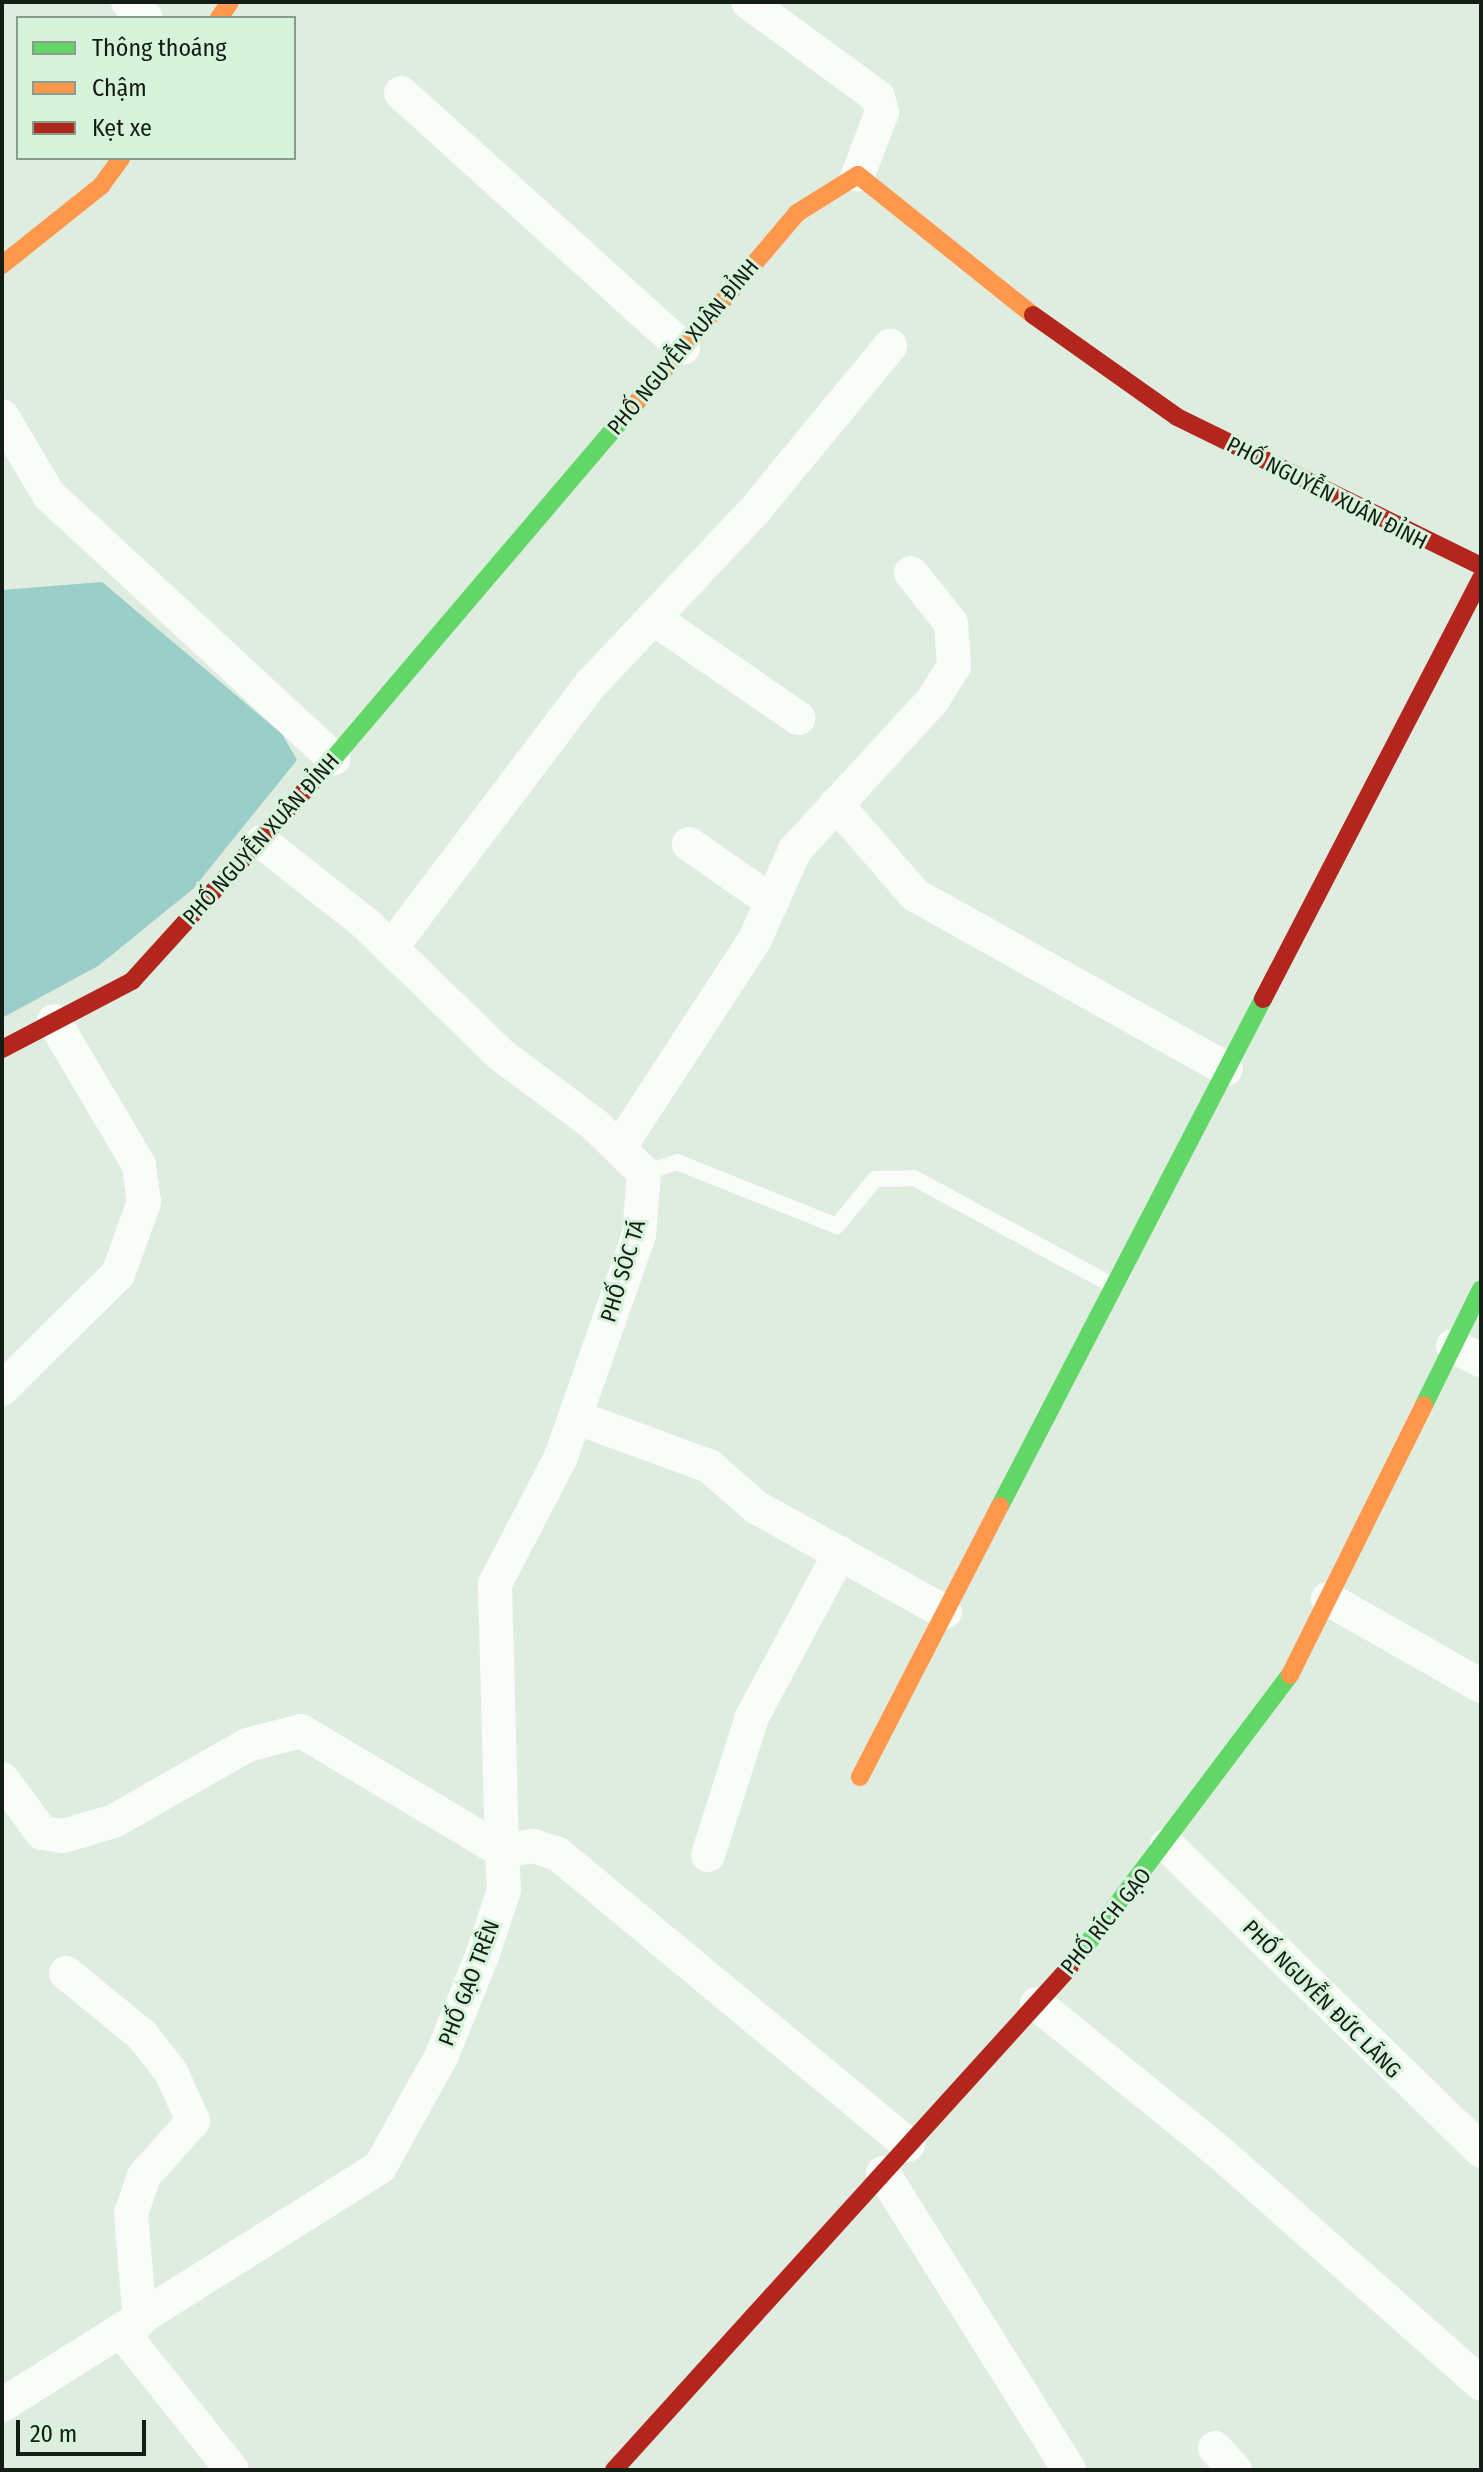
<!DOCTYPE html>
<meta charset="utf-8">
<style>
body{margin:0}
#map{position:relative;width:1483px;height:2472px;overflow:hidden;background:#deede0;font-family:"Fira Sans Condensed",sans-serif}
div>[style]{position:absolute}
.water>*{inset:0;background:#9bcec8}
.lane>*{height:16px;margin:-8px;padding:0 8px;transform-origin:8px;border-radius:8px;background:#fafcfa}
.street>*{height:34px;margin:-17px;padding:0 17px;transform-origin:17px;border-radius:17px;background:#fafcfa}
.fast>*{height:18px;margin:-9px;padding:0 9px;transform-origin:9px;border-radius:9px;background:#63d668}
.slow>*{height:18px;margin:-9px;padding:0 9px;transform-origin:9px;border-radius:9px;background:#ff974d}
.jam>*{height:18px;margin:-9px;padding:0 9px;transform-origin:9px;border-radius:9px;background:#b3261e}
span{translate:-50% -50%;white-space:nowrap;text-align:center;line-height:1.15;-webkit-text-stroke:6px #d8f3dc;paint-order:stroke}
.street-label{font-size:22px;color:#141d15}
.frame{position:absolute;inset:0;border:4px solid #141d15;pointer-events:none}
.legend{position:absolute;left:16px;top:16px;width:280px;height:144px;box-sizing:border-box;background:#d8f3dc;border:2px solid #8a9d8c;margin:0;padding:10px 14px;list-style:none;font-size:24px;color:#141d15}
.legend li{display:flex;align-items:center;gap:16px;height:40px}
.legend b{width:40px;border:2px solid #8a9d8c}
.scale{position:absolute;left:16px;top:2420px;width:130px;height:36px;box-sizing:border-box;border:4px solid #141d15;border-top:0;padding-left:10px;font-size:24px;line-height:28px;white-space:nowrap;color:#141d15;-webkit-text-stroke:6px #d8f3dc;paint-order:stroke}
</style>
<div id="map">
<div class="water">
<div style="clip-path:polygon(102px 582px,282px 734px,297px 760px,193px 889px,98px 966px,2px 1018px,2px 590px)"></div>
</div>
<div class="lane">
<div style="left:644px;top:1173px;width:35px;rotate:-18deg"></div>
<div style="left:677px;top:1162px;width:172px;rotate:21.8deg"></div>
<div style="left:837px;top:1226px;width:60px;rotate:-51deg"></div>
<div style="left:875px;top:1179px;width:39px;rotate:-1deg"></div>
<div style="left:914px;top:1178px;width:227px;rotate:28.4deg"></div>
</div>
<div class="street">
<div style="left:128px;top:2px;width:24px;rotate:42deg"></div>
<div style="left:748px;top:2px;width:161px;rotate:36.2deg"></div>
<div style="left:878px;top:97px;width:16px;rotate:75deg"></div>
<div style="left:882px;top:112px;width:67px;rotate:110.9deg"></div>
<div style="left:401px;top:93px;width:380px;rotate:42.1deg"></div>
<div style="left:2px;top:416px;width:92px;rotate:59.3deg"></div>
<div style="left:49px;top:495px;width:388px;rotate:42.8deg"></div>
<div style="left:656px;top:620px;width:173px;rotate:34.6deg"></div>
<div style="left:836px;top:804px;width:121px;rotate:49deg"></div>
<div style="left:915px;top:895px;width:356px;rotate:29.2deg"></div>
<div style="left:262px;top:842px;width:131px;rotate:38.2deg"></div>
<div style="left:365px;top:923px;width:190px;rotate:44.1deg"></div>
<div style="left:501px;top:1055px;width:116px;rotate:36.6deg"></div>
<div style="left:594px;top:1124px;width:70px;rotate:44.4deg"></div>
<div style="left:644px;top:1173px;width:62px;rotate:94.6deg"></div>
<div style="left:639px;top:1235px;width:235px;rotate:109.4deg"></div>
<div style="left:561px;top:1457px;width:143px;rotate:117.5deg"></div>
<div style="left:495px;top:1584px;width:267px;rotate:88.5deg"></div>
<div style="left:689px;top:844px;width:101px;rotate:34.9deg"></div>
<div style="left:391px;top:948px;width:331px;rotate:-52.9deg"></div>
<div style="left:591px;top:684px;width:238px;rotate:-46.7deg"></div>
<div style="left:754px;top:511px;width:214px;rotate:-50.5deg"></div>
<div style="left:619px;top:1148px;width:249px;rotate:-56.9deg"></div>
<div style="left:755px;top:939px;width:98px;rotate:-65.8deg"></div>
<div style="left:795px;top:850px;width:202px;rotate:-47.4deg"></div>
<div style="left:932px;top:701px;width:41px;rotate:-57.8deg"></div>
<div style="left:954px;top:666px;width:43px;rotate:-94deg"></div>
<div style="left:951px;top:623px;width:64px;rotate:-128.7deg"></div>
<div style="left:1453px;top:1346px;width:31px;rotate:27deg"></div>
<div style="left:2px;top:1389px;width:163px;rotate:-44.8deg"></div>
<div style="left:118px;top:1274px;width:77px;rotate:-70.1deg"></div>
<div style="left:144px;top:1202px;width:37px;rotate:-98deg"></div>
<div style="left:139px;top:1165px;width:167px;rotate:-120.6deg"></div>
<div style="left:575px;top:1417px;width:143px;rotate:20.1deg"></div>
<div style="left:709px;top:1466px;width:62px;rotate:41.1deg"></div>
<div style="left:756px;top:1507px;width:216px;rotate:29.1deg"></div>
<div style="left:1328px;top:1599px;width:176px;rotate:29.6deg"></div>
<div style="left:2px;top:1779px;width:67px;rotate:53.5deg"></div>
<div style="left:42px;top:1833px;width:21px;rotate:8deg"></div>
<div style="left:63px;top:1836px;width:53px;rotate:-16.4deg"></div>
<div style="left:114px;top:1821px;width:153px;rotate:-29.7deg"></div>
<div style="left:247px;top:1745px;width:56px;rotate:-14.5deg"></div>
<div style="left:301px;top:1731px;width:234px;rotate:30.8deg"></div>
<div style="left:1167px;top:1845px;width:438px;rotate:44.2deg"></div>
<div style="left:708px;top:1855px;width:145px;rotate:-72.3deg"></div>
<div style="left:752px;top:1717px;width:186px;rotate:-61.8deg"></div>
<div style="left:66px;top:1973px;width:98px;rotate:39.2deg"></div>
<div style="left:142px;top:2035px;width:47px;rotate:51.9deg"></div>
<div style="left:171px;top:2072px;width:54px;rotate:65.8deg"></div>
<div style="left:193px;top:2121px;width:74px;rotate:131.7deg"></div>
<div style="left:144px;top:2176px;width:40px;rotate:108.9deg"></div>
<div style="left:131px;top:2214px;width:107px;rotate:85.2deg"></div>
<div style="left:1037px;top:2004px;width:233px;rotate:39.1deg"></div>
<div style="left:1218px;top:2151px;width:351px;rotate:41.5deg"></div>
<div style="left:883px;top:2173px;width:350px;rotate:57.9deg"></div>
<div style="left:122px;top:2332px;width:176px;rotate:51.4deg"></div>
<div style="left:2px;top:2405px;width:447px;rotate:-32.2deg"></div>
<div style="left:380px;top:2167px;width:128px;rotate:-61deg"></div>
<div style="left:442px;top:2055px;width:107px;rotate:-68deg"></div>
<div style="left:482px;top:1956px;width:70px;rotate:-71.6deg"></div>
<div style="left:504px;top:1890px;width:39px;rotate:-93deg"></div>
<div style="left:502px;top:1851px;width:31px;rotate:-9deg"></div>
<div style="left:533px;top:1846px;width:26px;rotate:18deg"></div>
<div style="left:558px;top:1854px;width:455px;rotate:39.7deg"></div>
<div style="left:1215px;top:2448px;width:30px;rotate:48deg"></div>
</div>
<div class="fast">
<div style="left:327px;top:766px;width:477px;rotate:-49.6deg"></div>
<div style="left:1424px;top:1405px;width:129px;rotate:-63.8deg"></div>
<div style="left:1000px;top:1506px;width:571px;rotate:-62.58deg"></div>
<div style="left:1069px;top:1968px;width:367px;rotate:-53deg"></div>
</div>
<div class="slow">
<div style="left:219px;top:18px;width:19px;rotate:-55deg"></div>
<div style="left:2px;top:265px;width:127px;rotate:-38.6deg"></div>
<div style="left:101px;top:186px;width:34px;rotate:-54deg"></div>
<div style="left:636px;top:403px;width:249px;rotate:-49.7deg"></div>
<div style="left:797px;top:213px;width:72px;rotate:-31.9deg"></div>
<div style="left:858px;top:175px;width:224px;rotate:38.7deg"></div>
<div style="left:1290px;top:1675px;width:301px;rotate:-63.6deg"></div>
<div style="left:860px;top:1777px;width:305px;rotate:-62.7deg"></div>
</div>
<div class="jam">
<div style="left:1033px;top:315px;width:176px;rotate:35.3deg"></div>
<div style="left:1177px;top:417px;width:339px;rotate:26.1deg"></div>
<div style="left:1263px;top:999px;width:474px;rotate:-62.6deg"></div>
<div style="left:2px;top:1049px;width:147px;rotate:-27.6deg"></div>
<div style="left:132px;top:981px;width:290px;rotate:-47.8deg"></div>
<div style="left:614px;top:2470px;width:678px;rotate:-47.81deg"></div>
</div>
<div class="street-label">
<span style="left:683px;top:347px;rotate:-50deg">PHỐ NGUYỄN XUÂN ĐỈNH</span>
<span style="left:1327px;top:493px;rotate:27deg">PHỐ NGUYỄN XUÂN ĐỈNH</span>
<span style="left:261px;top:839px;rotate:-48deg">PHỐ NGUYỄN XUÂN ĐỈNH</span>
<span style="left:623px;top:1271px;rotate:-73deg">PHỐ SÓC TÁ</span>
<span style="left:1106px;top:1921px;rotate:-51deg">PHỐ RÍCH GẠO</span>
<span style="left:469px;top:1983px;rotate:-69deg">PHỐ GẠO TRÊN</span>
<span style="left:1322px;top:1999px;rotate:45deg">PHỐ NGUYỄN ĐỨC LÃNG</span>
</div>
<div class="frame"></div>
<ul class="legend">
<li><b style="height:10px;background:#63d668"></b>Thông thoáng</li>
<li><b style="height:10px;background:#ff974d"></b>Chậm</li>
<li><b style="height:10px;background:#b3261e"></b>Kẹt xe</li>
</ul>
<div class="scale">20 m</div>
</div>
